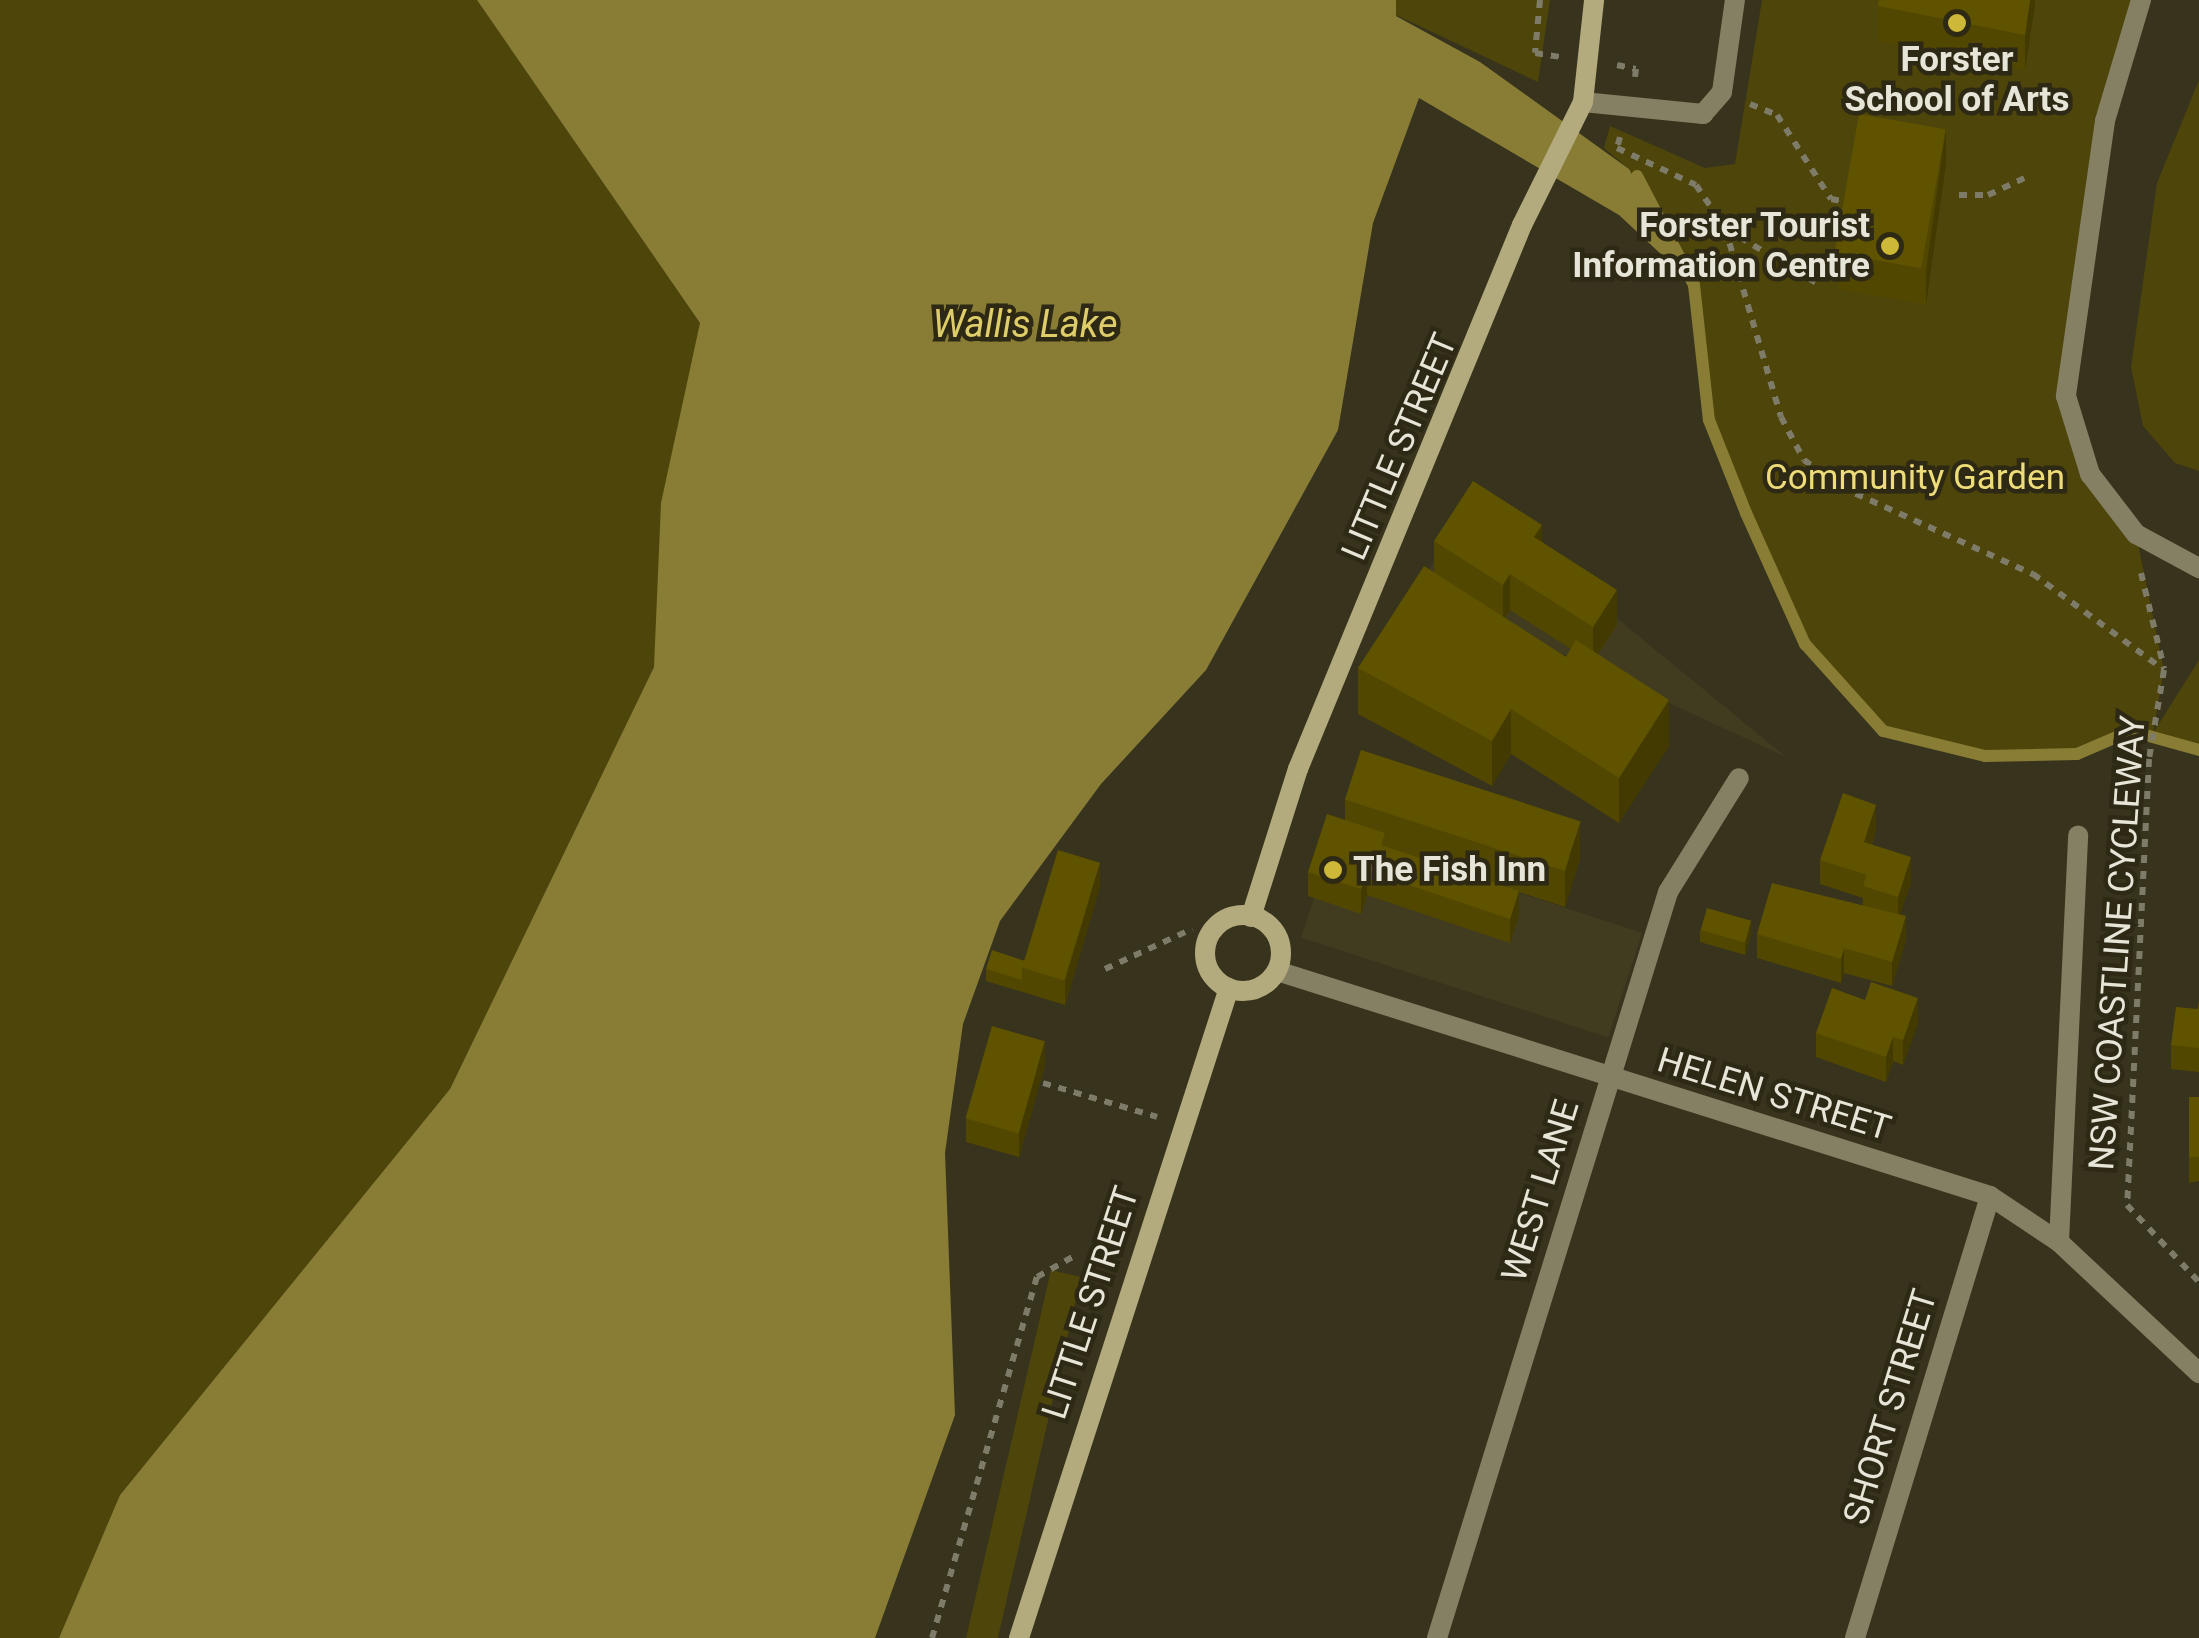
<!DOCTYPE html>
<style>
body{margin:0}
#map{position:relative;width:2199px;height:1638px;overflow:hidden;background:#37331d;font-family:Roboto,sans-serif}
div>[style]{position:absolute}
.built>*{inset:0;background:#413c1f;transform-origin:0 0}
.green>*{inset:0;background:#4e450b;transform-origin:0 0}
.water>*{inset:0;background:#897d35}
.stream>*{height:12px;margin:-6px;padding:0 6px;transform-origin:6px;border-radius:6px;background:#897d35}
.path>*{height:6px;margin-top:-3px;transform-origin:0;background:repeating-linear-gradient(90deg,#7e7b68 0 8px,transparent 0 16px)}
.lane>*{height:20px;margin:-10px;padding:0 10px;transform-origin:10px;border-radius:10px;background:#858063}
.street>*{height:20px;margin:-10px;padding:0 10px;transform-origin:10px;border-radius:10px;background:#858063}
.secondary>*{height:20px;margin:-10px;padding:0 10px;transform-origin:10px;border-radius:10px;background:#b3ab7d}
.secondary>.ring{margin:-10px;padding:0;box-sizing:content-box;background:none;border:20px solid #b3ab7d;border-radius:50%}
.wall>*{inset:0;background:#524700}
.shaded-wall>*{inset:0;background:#423a00}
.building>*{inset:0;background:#5f5300;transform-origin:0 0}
.dots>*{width:28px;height:28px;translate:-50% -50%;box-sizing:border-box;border:5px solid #2d2914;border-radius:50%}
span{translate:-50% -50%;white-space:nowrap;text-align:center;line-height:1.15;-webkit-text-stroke:9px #2d2914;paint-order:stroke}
.poi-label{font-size:35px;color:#e7e5d8;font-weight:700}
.right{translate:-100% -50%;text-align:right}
.left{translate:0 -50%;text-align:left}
.street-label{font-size:35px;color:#e7e5d8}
.park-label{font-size:35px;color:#eedc78}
.water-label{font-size:38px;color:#dfcd69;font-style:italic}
</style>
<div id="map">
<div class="built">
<div style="clip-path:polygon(1469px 497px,1786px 757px,1419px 588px)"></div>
<div style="left:1335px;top:833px;width:323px;height:110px;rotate:18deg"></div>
</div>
<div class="green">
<div style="clip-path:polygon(0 0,477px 0,700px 323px,654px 667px,450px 1089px,120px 1495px,59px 1638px,0 1638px)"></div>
<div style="clip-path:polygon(1396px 0,1550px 0,1538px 82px,1396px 15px)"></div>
<div style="clip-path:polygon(1762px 0,2141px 0,2105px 121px,2066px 396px,2090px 474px,2136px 534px,2164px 670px,2153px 733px,2199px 660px,2199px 750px,2131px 731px,2077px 754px,1985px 756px,1883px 731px,1805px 644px,1709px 420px,1694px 285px,1629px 169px,1604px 148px,1610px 126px,1705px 168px,1735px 164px)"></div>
<div style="clip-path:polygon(2199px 80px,2199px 471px,2175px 463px,2143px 426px,2131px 367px,2157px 183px)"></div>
<div style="left:1051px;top:1270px;width:31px;height:386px;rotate:13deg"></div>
</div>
<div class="water">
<div style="clip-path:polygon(477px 0,1396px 0,1396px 16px,1480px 62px,1629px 169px,1694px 285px,1619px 215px,1419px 98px,1373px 223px,1338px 430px,1206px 670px,1101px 784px,1000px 921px,963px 1024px,945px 1153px,955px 1415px,875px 1638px,59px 1638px,120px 1495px,450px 1089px,654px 667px,661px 503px,700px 323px)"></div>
</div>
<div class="stream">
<div style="left:1637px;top:176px;width:123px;rotate:62.4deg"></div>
<div style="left:1694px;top:285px;width:136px;rotate:83.7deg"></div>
<div style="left:1709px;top:420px;width:100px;rotate:68.3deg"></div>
<div style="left:1746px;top:513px;width:144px;rotate:65.8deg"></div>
<div style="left:1805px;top:644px;width:117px;rotate:48.1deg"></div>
<div style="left:1883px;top:731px;width:105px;rotate:13.8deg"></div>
<div style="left:1985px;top:756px;width:92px;rotate:-1.2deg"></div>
<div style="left:2077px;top:754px;width:59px;rotate:-23.1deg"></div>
<div style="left:2131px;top:731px;width:71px;rotate:15.6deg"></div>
</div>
<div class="path">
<div style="left:1540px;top:0;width:53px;rotate:95.4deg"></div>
<div style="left:1535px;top:53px;width:25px;rotate:9deg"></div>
<div style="left:1617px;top:65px;width:19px;rotate:12deg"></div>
<div style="left:1636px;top:69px;width:8px;rotate:97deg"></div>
<div style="left:1750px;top:104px;width:29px;rotate:22deg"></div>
<div style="left:1777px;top:115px;width:100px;rotate:57.3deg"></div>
<div style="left:1831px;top:199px;width:20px;rotate:11deg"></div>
<div style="left:1620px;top:137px;width:11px;rotate:105deg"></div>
<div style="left:1617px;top:148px;width:87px;rotate:25.1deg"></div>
<div style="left:1696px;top:185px;width:52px;rotate:56deg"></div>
<div style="left:1725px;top:228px;width:197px;rotate:73.5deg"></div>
<div style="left:1781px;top:417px;width:49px;rotate:61.9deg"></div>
<div style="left:1804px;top:460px;width:46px;rotate:36.1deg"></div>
<div style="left:1841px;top:487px;width:211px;rotate:24.4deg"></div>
<div style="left:2033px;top:574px;width:162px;rotate:36.2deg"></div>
<div style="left:2164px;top:670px;width:90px;rotate:99.6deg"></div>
<div style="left:2149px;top:759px;width:447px;rotate:92.8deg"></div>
<div style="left:2127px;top:1205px;width:105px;rotate:46.9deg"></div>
<div style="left:1959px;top:195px;width:29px"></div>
<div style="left:1988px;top:195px;width:40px;rotate:-25deg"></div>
<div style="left:1726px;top:229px;width:109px;rotate:30.8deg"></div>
<div style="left:2141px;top:573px;width:98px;rotate:76.4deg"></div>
<div style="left:1105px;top:969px;width:96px;rotate:-24.7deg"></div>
<div style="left:1043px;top:1083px;width:119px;rotate:16.6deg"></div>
<div style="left:932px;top:1638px;width:376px;rotate:-73.8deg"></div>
<div style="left:1037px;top:1277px;width:45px;rotate:-29.4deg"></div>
</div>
<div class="lane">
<div style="left:1583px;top:102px;width:121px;rotate:5.7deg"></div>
<div style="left:1703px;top:114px;width:29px;rotate:-49deg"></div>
<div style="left:1722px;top:92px;width:93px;rotate:-82deg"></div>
<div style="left:1437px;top:1638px;width:781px;rotate:-72.79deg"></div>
<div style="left:1668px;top:892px;width:134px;rotate:-58.1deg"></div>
</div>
<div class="street">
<div style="left:2141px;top:0;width:126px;rotate:106.6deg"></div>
<div style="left:2105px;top:121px;width:278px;rotate:98.1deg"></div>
<div style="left:2066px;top:396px;width:82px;rotate:72.9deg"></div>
<div style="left:2090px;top:474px;width:76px;rotate:52.5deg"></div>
<div style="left:2136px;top:534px;width:72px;rotate:28.4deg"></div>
<div style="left:1277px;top:971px;width:748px;rotate:17.51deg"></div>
<div style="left:1990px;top:1196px;width:83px;rotate:33.7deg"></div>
<div style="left:2059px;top:1242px;width:192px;rotate:43.1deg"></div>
<div style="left:2059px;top:1242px;width:407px;rotate:-87.3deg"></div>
<div style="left:1855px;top:1638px;width:462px;rotate:-73deg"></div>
</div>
<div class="secondary">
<div class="ring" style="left:1205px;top:915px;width:56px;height:56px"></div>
<div style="left:1251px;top:917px;width:155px;rotate:-72.4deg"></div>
<div style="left:1298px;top:769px;width:588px;rotate:-67.62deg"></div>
<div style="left:1522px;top:225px;width:137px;rotate:-63.6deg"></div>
<div style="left:1583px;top:102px;width:103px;rotate:-83.8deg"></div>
<div style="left:1019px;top:1638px;width:683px;rotate:-72.1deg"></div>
</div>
<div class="wall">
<div style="clip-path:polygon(2035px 0,2025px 70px,1878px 41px,1878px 6px)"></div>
<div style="clip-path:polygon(1946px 164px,1926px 305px,1839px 289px,1839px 254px)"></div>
<div style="clip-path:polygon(evenodd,1434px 541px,1542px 541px,1617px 625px,1598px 654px,1669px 746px,1619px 823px,1511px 754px,1492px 786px,1358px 714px,1358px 668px,1434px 572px,1434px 541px,1510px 610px,1571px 649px,1566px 657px,1505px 618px,1510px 610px)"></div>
<div style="clip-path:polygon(1345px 799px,1580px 859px,1565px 907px,1519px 892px,1519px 915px,1510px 943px,1367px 895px,1361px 914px,1308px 896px,1308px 872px,1345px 820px)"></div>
<div style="clip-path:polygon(1876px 829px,1872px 844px,1911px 882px,1900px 914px,1906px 940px,1892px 986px,1844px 973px,1841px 983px,1757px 958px,1757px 934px,1863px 905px,1863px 898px,1820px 884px,1820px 860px)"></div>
<div style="clip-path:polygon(1100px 887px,1065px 1005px,986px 981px,986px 969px,1025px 961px)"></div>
<div style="clip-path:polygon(1700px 930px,1751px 933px,1745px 955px,1700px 942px)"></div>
<div style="clip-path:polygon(2199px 1000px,2199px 1072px,2171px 1069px,2171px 1045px,2198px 1009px)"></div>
<div style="clip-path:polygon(1918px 1023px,1903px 1065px,1893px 1061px,1886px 1082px,1816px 1057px,1816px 1033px)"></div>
<div style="clip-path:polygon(1045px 1065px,1019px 1157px,966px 1142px,966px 1118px)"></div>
<div style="clip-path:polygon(2199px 1097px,2199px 1181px,2189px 1183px,2189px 1123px)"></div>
</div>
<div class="shaded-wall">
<div style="clip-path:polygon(2030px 0,2035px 0,2035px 5px,2025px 70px,2025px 35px)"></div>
<div style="clip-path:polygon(1946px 129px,1946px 164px,1926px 305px,1926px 270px)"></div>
<div style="clip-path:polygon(1542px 525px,1542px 561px,1534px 537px)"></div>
<div style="clip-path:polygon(1510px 574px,1510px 610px,1503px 620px,1503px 585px)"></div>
<div style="clip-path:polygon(1617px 590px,1617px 625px,1593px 662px,1593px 627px)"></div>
<div style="clip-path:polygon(1669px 700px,1669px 746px,1619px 823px,1619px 778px)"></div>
<div style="clip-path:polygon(1511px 709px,1511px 754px,1492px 786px,1492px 741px)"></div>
<div style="clip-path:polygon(1876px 805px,1876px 829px,1864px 866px,1864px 842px)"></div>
<div style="clip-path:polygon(1580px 823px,1580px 859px,1565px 907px,1565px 872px)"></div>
<div style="clip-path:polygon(1911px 857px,1911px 882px,1898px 922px,1898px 897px)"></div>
<div style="clip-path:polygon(1100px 863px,1100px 887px,1065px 1005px,1065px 981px)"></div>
<div style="clip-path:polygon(1367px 871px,1367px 895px,1361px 914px,1361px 889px)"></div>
<div style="clip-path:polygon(1519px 891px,1519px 915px,1510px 943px,1510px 919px)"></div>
<div style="clip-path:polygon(1906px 916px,1906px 940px,1892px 986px,1892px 962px)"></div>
<div style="clip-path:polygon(1751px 921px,1751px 933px,1745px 955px,1745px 943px)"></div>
<div style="clip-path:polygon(1844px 948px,1844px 973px,1841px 983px,1841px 959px)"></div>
<div style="clip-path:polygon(1918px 998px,1918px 1023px,1903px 1065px,1903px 1040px)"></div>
<div style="clip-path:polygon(1893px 1037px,1893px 1061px,1886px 1082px,1886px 1057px)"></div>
<div style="clip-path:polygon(1045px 1041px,1045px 1065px,1019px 1157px,1019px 1133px)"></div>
</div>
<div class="building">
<div style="clip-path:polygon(1879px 0,2030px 0,2025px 35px,1878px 6px)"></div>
<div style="left:1859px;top:114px;width:88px;height:141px;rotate:10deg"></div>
<div style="clip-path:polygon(1473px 481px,1542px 525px,1534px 537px,1617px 590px,1593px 627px,1510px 574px,1503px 585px,1434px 541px)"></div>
<div style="clip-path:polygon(1424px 566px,1566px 657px,1576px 640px,1669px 700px,1619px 778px,1511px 709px,1492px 741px,1358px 668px)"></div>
<div style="left:1361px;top:750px;width:231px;height:52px;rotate:18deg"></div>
<div style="clip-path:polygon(1843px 793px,1876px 805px,1864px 842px,1911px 857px,1898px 897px,1863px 886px,1867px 875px,1820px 860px)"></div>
<div style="clip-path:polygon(1327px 814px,1385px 833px,1381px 845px,1519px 891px,1510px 919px,1367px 871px,1361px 889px,1308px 872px)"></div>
<div style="left:1058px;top:850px;width:44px;height:123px;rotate:17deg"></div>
<div style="clip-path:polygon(1772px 883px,1906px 916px,1892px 962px,1844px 948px,1841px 959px,1757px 934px)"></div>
<div style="left:1707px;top:908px;width:46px;height:23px;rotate:16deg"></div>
<div style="clip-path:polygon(992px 950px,1025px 961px,1022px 968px,1022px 980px,986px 969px)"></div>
<div style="clip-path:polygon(1871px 982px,1918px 998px,1903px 1040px,1893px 1037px,1886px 1057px,1816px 1033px,1832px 988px,1865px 1000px)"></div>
<div style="clip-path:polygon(2199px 1000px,2199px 1048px,2171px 1045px,2176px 1007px,2198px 1009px)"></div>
<div style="left:992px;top:1026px;width:55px;height:96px;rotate:16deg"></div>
<div style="left:2199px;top:1097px;width:60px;height:10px;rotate:90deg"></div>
</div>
<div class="dots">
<div style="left:1957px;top:23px;background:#ceb837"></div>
<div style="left:1890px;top:246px;background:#ceb837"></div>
<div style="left:1333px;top:870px;background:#ceb837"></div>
</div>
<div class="poi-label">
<span style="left:1957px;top:80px">Forster<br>School of Arts</span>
<span class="right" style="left:1870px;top:246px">Forster Tourist<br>Information Centre</span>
<span class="left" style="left:1353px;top:870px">The Fish Inn</span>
</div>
<div class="street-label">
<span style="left:1400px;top:447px;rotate:-67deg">LITTLE STREET</span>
<span style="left:2118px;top:943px;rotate:-86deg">NSW COASTLINE CYCLEWAY</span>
<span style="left:1774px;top:1095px;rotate:17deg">HELEN STREET</span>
<span style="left:1541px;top:1191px;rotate:-73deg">WEST LANE</span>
<span style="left:1091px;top:1303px;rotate:-72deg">LITTLE STREET</span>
<span style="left:1891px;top:1407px;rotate:-73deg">SHORT STREET</span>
</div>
<div class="park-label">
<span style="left:1915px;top:478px">Community Garden</span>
</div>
<div class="water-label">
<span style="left:1025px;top:325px">Wallis Lake</span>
</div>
</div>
